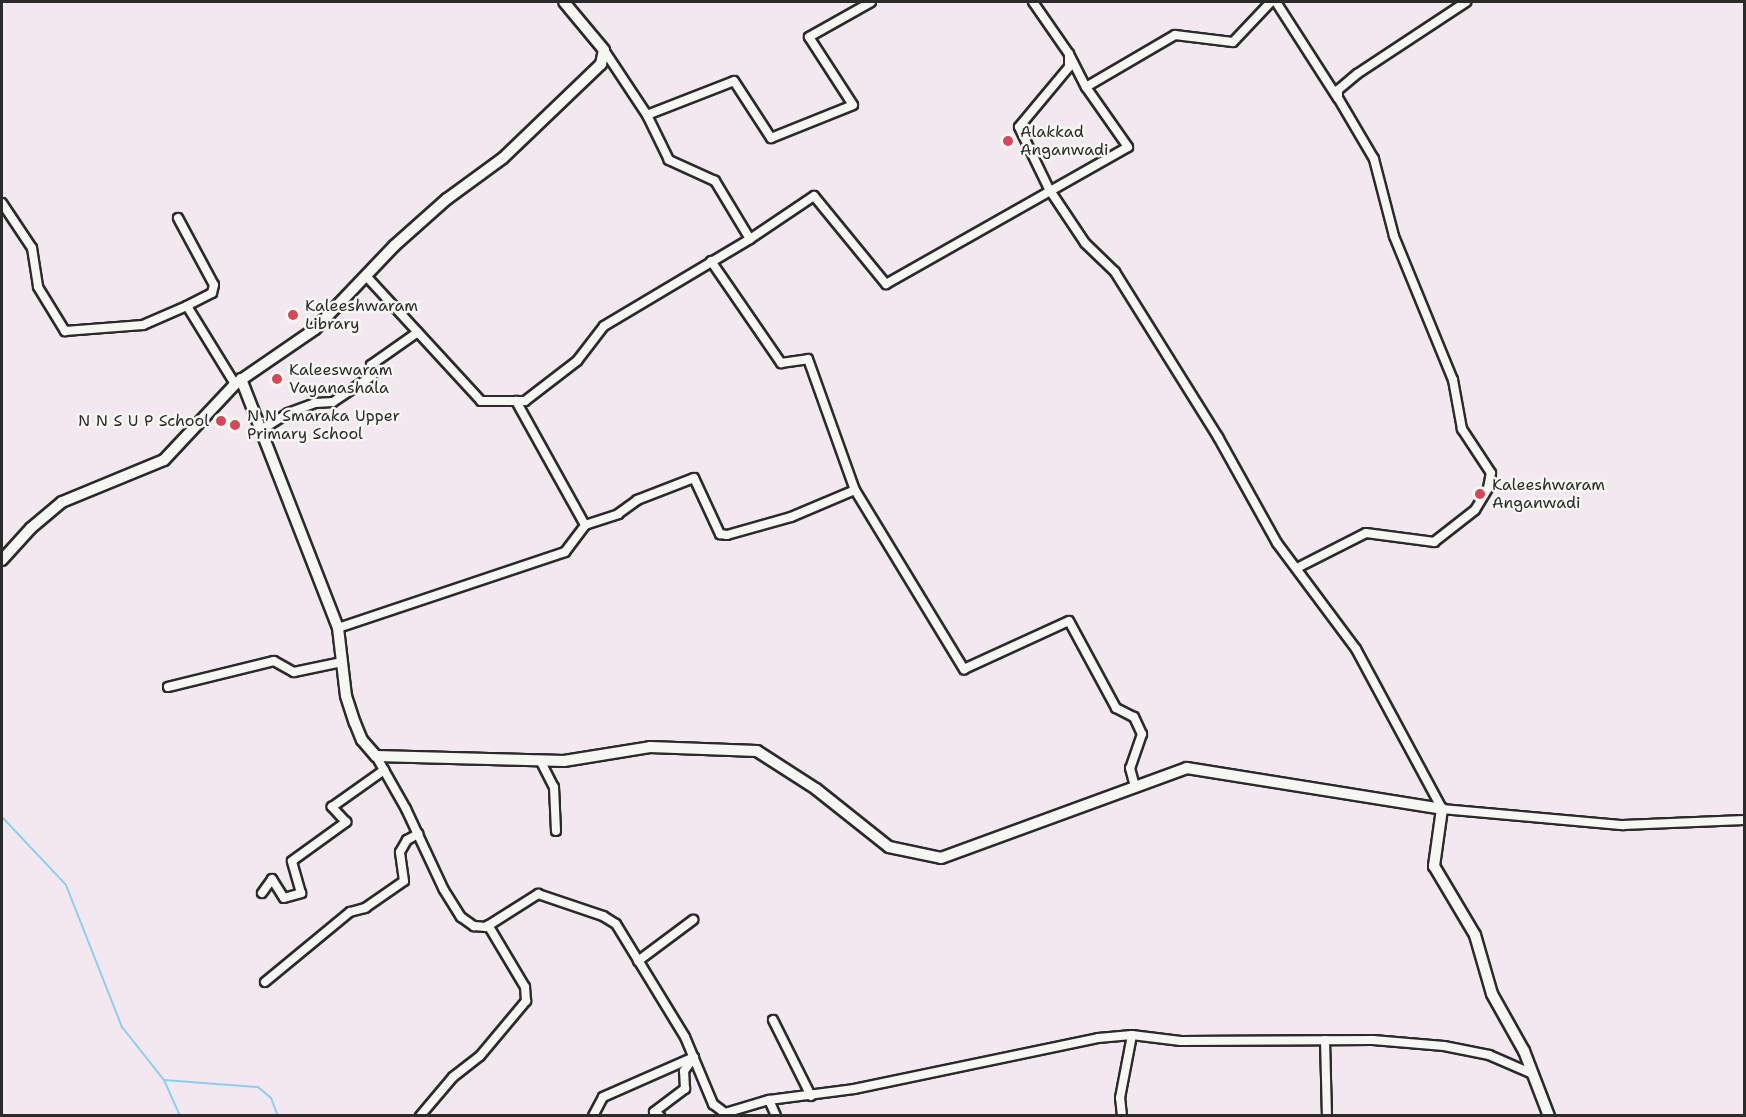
<!DOCTYPE html>
<style>
body{margin:0}
#map{position:relative;width:1746px;height:1117px;overflow:hidden;background:#f4e8f0;font-family:"Shantell Sans",sans-serif}
div>[style]{position:absolute}
.stream>*{height:2px;margin:-1px;padding:0 1px;transform-origin:1px;border-radius:1px;background:#8dceef}
.roads{filter:drop-shadow(2px 0 #2b2b2b) drop-shadow(-2px 0 #2b2b2b) drop-shadow(0 2px #2b2b2b) drop-shadow(0 -2px #2b2b2b)}
.street>*{height:8px;margin:-4px;padding:0 4px;transform-origin:4px;border-radius:4px;background:#f6f6f2}
.secondary>*{height:10px;margin:-5px;padding:0 5px;transform-origin:5px;border-radius:5px;background:#f6f6f2}
.dots>*{width:16px;height:16px;translate:-50% -50%;box-sizing:border-box;border:3px solid #f6f6f2;border-radius:50%}
span{translate:-50% -50%;white-space:nowrap;text-align:center;line-height:1.15;-webkit-text-stroke:5px #f6f6f2;paint-order:stroke}
.poi-label{font-size:16px;color:#2b2b2b}
.left{translate:0 -50%;text-align:left}
.right{translate:-100% -50%;text-align:right}
.frame{position:absolute;inset:0;border:3px solid #2b2b2b;pointer-events:none}
</style>
<div id="map">
<div class="stream">
<div style="left:2px;top:817px;width:93px;rotate:46.7deg"></div>
<div style="left:66px;top:885px;width:153px;rotate:68.5deg"></div>
<div style="left:122px;top:1027px;width:68px;rotate:51.6deg"></div>
<div style="left:164px;top:1080px;width:94px;rotate:4.3deg"></div>
<div style="left:258px;top:1087px;width:17px;rotate:40deg"></div>
<div style="left:271px;top:1098px;width:19px;rotate:69deg"></div>
<div style="left:164px;top:1080px;width:39px;rotate:66deg"></div>
</div>
<div class="roads">
<div class="street">
<div style="left:1033px;top:2px;width:63px;rotate:55.3deg"></div>
<div style="left:1069px;top:54px;width:13px;rotate:90deg"></div>
<div style="left:1069px;top:67px;width:78px;rotate:129.8deg"></div>
<div style="left:1019px;top:127px;width:69px;rotate:64.2deg"></div>
<div style="left:1049px;top:189px;width:65px;rotate:56.3deg"></div>
<div style="left:1085px;top:243px;width:42px;rotate:44deg"></div>
<div style="left:1115px;top:272px;width:195px;rotate:58deg"></div>
<div style="left:1218px;top:437px;width:121px;rotate:60.9deg"></div>
<div style="left:1277px;top:543px;width:132px;rotate:53.3deg"></div>
<div style="left:1356px;top:649px;width:182px;rotate:61.7deg"></div>
<div style="left:1442px;top:809px;width:182px;rotate:5.1deg"></div>
<div style="left:1623px;top:825px;width:121px;rotate:-2.4deg"></div>
<div style="left:1276px;top:2px;width:113px;rotate:57.3deg"></div>
<div style="left:1069px;top:54px;width:37px;rotate:63deg"></div>
<div style="left:647px;top:115px;width:93px;rotate:-21.3deg"></div>
<div style="left:734px;top:81px;width:68px;rotate:57deg"></div>
<div style="left:771px;top:138px;width:88px;rotate:-21.9deg"></div>
<div style="left:853px;top:105px;width:81px;rotate:-122.9deg"></div>
<div style="left:809px;top:37px;width:71px;rotate:-29.4deg"></div>
<div style="left:2px;top:203px;width:54px;rotate:56.3deg"></div>
<div style="left:32px;top:248px;width:39px;rotate:81deg"></div>
<div style="left:38px;top:287px;width:52px;rotate:58.5deg"></div>
<div style="left:65px;top:331px;width:78px;rotate:-4.4deg"></div>
<div style="left:143px;top:325px;width:48px;rotate:-23.4deg"></div>
<div style="left:178px;top:218px;width:76px;rotate:61.8deg"></div>
<div style="left:214px;top:285px;width:8px;rotate:104deg"></div>
<div style="left:212px;top:293px;width:28px;rotate:153deg"></div>
<div style="left:187px;top:306px;width:92px;rotate:58.4deg"></div>
<div style="left:750px;top:239px;width:77px;rotate:-33.9deg"></div>
<div style="left:814px;top:196px;width:114px;rotate:50.7deg"></div>
<div style="left:886px;top:284px;width:278px;rotate:-29.5deg"></div>
<div style="left:1128px;top:147px;width:73px;rotate:-125deg"></div>
<div style="left:1086px;top:87px;width:103px;rotate:-30.3deg"></div>
<div style="left:1175px;top:35px;width:58px;rotate:6.9deg"></div>
<div style="left:1233px;top:42px;width:55px;rotate:-46.5deg"></div>
<div style="left:711px;top:261px;width:124px;rotate:55.5deg"></div>
<div style="left:781px;top:363px;width:27px;rotate:-8deg"></div>
<div style="left:808px;top:359px;width:139px;rotate:70.3deg"></div>
<div style="left:367px;top:277px;width:168px;rotate:47.4deg"></div>
<div style="left:481px;top:401px;width:44px"></div>
<div style="left:525px;top:401px;width:66px;rotate:-37.6deg"></div>
<div style="left:577px;top:361px;width:44px;rotate:-52.4deg"></div>
<div style="left:604px;top:326px;width:170px;rotate:-30.8deg"></div>
<div style="left:750px;top:239px;width:68px;rotate:-121.1deg"></div>
<div style="left:715px;top:181px;width:51px;rotate:-155.5deg"></div>
<div style="left:669px;top:160px;width:50px;rotate:-116.1deg"></div>
<div style="left:647px;top:115px;width:78px;rotate:-123.5deg"></div>
<div style="left:516px;top:401px;width:142px;rotate:60.9deg"></div>
<div style="left:261px;top:430px;width:32px;rotate:-32deg"></div>
<div style="left:288px;top:413px;width:29px;rotate:-20deg"></div>
<div style="left:315px;top:403px;width:18px;rotate:-3deg"></div>
<div style="left:333px;top:402px;width:47px;rotate:-33.7deg"></div>
<div style="left:372px;top:376px;width:11px;rotate:-95deg"></div>
<div style="left:371px;top:365px;width:57px;rotate:-35.1deg"></div>
<div style="left:1297px;top:568px;width:77px;rotate:-26.9deg"></div>
<div style="left:1366px;top:533px;width:69px;rotate:7.5deg"></div>
<div style="left:1434px;top:542px;width:52px;rotate:-38deg"></div>
<div style="left:1475px;top:510px;width:26px;rotate:-59deg"></div>
<div style="left:1488px;top:488px;width:15px;rotate:-79deg"></div>
<div style="left:1491px;top:473px;width:53px;rotate:-123.4deg"></div>
<div style="left:1462px;top:429px;width:50px;rotate:-100.4deg"></div>
<div style="left:1453px;top:380px;width:156px;rotate:-112.3deg"></div>
<div style="left:1394px;top:236px;width:80px;rotate:-104.6deg"></div>
<div style="left:1374px;top:159px;width:71px;rotate:-120.5deg"></div>
<div style="left:1338px;top:98px;width:8px;rotate:-90deg"></div>
<div style="left:1338px;top:90px;width:25px;rotate:-40deg"></div>
<div style="left:1357px;top:74px;width:131px;rotate:-33.4deg"></div>
<div style="left:338px;top:628px;width:239px;rotate:-18.5deg"></div>
<div style="left:565px;top:552px;width:34px;rotate:-53deg"></div>
<div style="left:585px;top:525px;width:35px;rotate:-18deg"></div>
<div style="left:618px;top:514px;width:24px;rotate:-36deg"></div>
<div style="left:637px;top:500px;width:61px;rotate:-21.1deg"></div>
<div style="left:694px;top:478px;width:62px;rotate:65.1deg"></div>
<div style="left:720px;top:534px;width:7px;rotate:8deg"></div>
<div style="left:727px;top:535px;width:66px;rotate:-15.7deg"></div>
<div style="left:791px;top:517px;width:69px;rotate:-22.9deg"></div>
<div style="left:855px;top:490px;width:210px;rotate:58.7deg"></div>
<div style="left:964px;top:669px;width:115px;rotate:-24.6deg"></div>
<div style="left:1069px;top:621px;width:99px;rotate:61.6deg"></div>
<div style="left:1116px;top:708px;width:20px;rotate:27deg"></div>
<div style="left:1134px;top:717px;width:19px;rotate:65deg"></div>
<div style="left:1142px;top:734px;width:36px;rotate:109deg"></div>
<div style="left:1130px;top:768px;width:20px;rotate:75deg"></div>
<div style="left:168px;top:687px;width:109px;rotate:-13.8deg"></div>
<div style="left:274px;top:661px;width:23px;rotate:29deg"></div>
<div style="left:294px;top:672px;width:49px;rotate:-11.8deg"></div>
<div style="left:376px;top:756px;width:61px;rotate:60.5deg"></div>
<div style="left:406px;top:809px;width:89px;rotate:64.9deg"></div>
<div style="left:444px;top:890px;width:32px;rotate:58deg"></div>
<div style="left:461px;top:917px;width:16px;rotate:35deg"></div>
<div style="left:474px;top:926px;width:12px;rotate:5deg"></div>
<div style="left:486px;top:927px;width:62px;rotate:-32.4deg"></div>
<div style="left:538px;top:894px;width:69px;rotate:18.7deg"></div>
<div style="left:603px;top:916px;width:15px;rotate:32deg"></div>
<div style="left:616px;top:924px;width:132px;rotate:58.6deg"></div>
<div style="left:685px;top:1037px;width:73px;rotate:67.3deg"></div>
<div style="left:713px;top:1104px;width:15px;rotate:37deg"></div>
<div style="left:725px;top:1113px;width:46px;rotate:-16.5deg"></div>
<div style="left:769px;top:1100px;width:86px;rotate:-7.4deg"></div>
<div style="left:854px;top:1089px;width:249px;rotate:-11.8deg"></div>
<div style="left:1098px;top:1038px;width:34px;rotate:-5deg"></div>
<div style="left:1132px;top:1035px;width:49px;rotate:7deg"></div>
<div style="left:1181px;top:1041px;width:192px;rotate:-0.3deg"></div>
<div style="left:1373px;top:1040px;width:71px;rotate:4.8deg"></div>
<div style="left:1444px;top:1046px;width:46px;rotate:11.3deg"></div>
<div style="left:1489px;top:1055px;width:48px;rotate:23.4deg"></div>
<div style="left:540px;top:760px;width:30px;rotate:63deg"></div>
<div style="left:554px;top:787px;width:44px;rotate:87.4deg"></div>
<div style="left:262px;top:893px;width:17px;rotate:-54deg"></div>
<div style="left:272px;top:879px;width:22px;rotate:58deg"></div>
<div style="left:284px;top:898px;width:18px;rotate:-16deg"></div>
<div style="left:301px;top:893px;width:33px;rotate:-106deg"></div>
<div style="left:292px;top:861px;width:67px;rotate:-35.8deg"></div>
<div style="left:346px;top:822px;width:21px;rotate:-133deg"></div>
<div style="left:332px;top:807px;width:64px;rotate:-35.4deg"></div>
<div style="left:638px;top:961px;width:69px;rotate:-36.7deg"></div>
<div style="left:265px;top:982px;width:110px;rotate:-39.5deg"></div>
<div style="left:350px;top:912px;width:16px;rotate:-15deg"></div>
<div style="left:365px;top:908px;width:47px;rotate:-34.7deg"></div>
<div style="left:404px;top:881px;width:29px;rotate:-98deg"></div>
<div style="left:400px;top:852px;width:14px;rotate:-60deg"></div>
<div style="left:407px;top:840px;width:13px;rotate:-29deg"></div>
<div style="left:773px;top:1020px;width:85px;rotate:63.4deg"></div>
<div style="left:1325px;top:1040px;width:76px;rotate:88.5deg"></div>
<div style="left:769px;top:1100px;width:17px;rotate:66deg"></div>
<div style="left:420px;top:1116px;width:51px;rotate:-49.8deg"></div>
<div style="left:453px;top:1077px;width:34px;rotate:-38deg"></div>
<div style="left:480px;top:1056px;width:72px;rotate:-50.1deg"></div>
<div style="left:526px;top:1001px;width:14px;rotate:-94deg"></div>
<div style="left:525px;top:987px;width:72px;rotate:-120.8deg"></div>
<div style="left:593px;top:1116px;width:21px;rotate:-62deg"></div>
<div style="left:603px;top:1097px;width:99px;rotate:-23.7deg"></div>
<div style="left:660px;top:1116px;width:7px;rotate:-146deg"></div>
<div style="left:654px;top:1112px;width:39px;rotate:-37deg"></div>
<div style="left:685px;top:1089px;width:18px;rotate:-93deg"></div>
<div style="left:684px;top:1071px;width:17px;rotate:-54deg"></div>
<div style="left:1122px;top:1116px;width:18px;rotate:-96deg"></div>
<div style="left:1120px;top:1098px;width:64px;rotate:-79.2deg"></div>
</div>
<div class="secondary">
<div style="left:241px;top:379px;width:267px;rotate:68.7deg"></div>
<div style="left:338px;top:628px;width:68px;rotate:83.3deg"></div>
<div style="left:346px;top:696px;width:28px;rotate:72deg"></div>
<div style="left:355px;top:723px;width:18px;rotate:68deg"></div>
<div style="left:362px;top:740px;width:21px;rotate:49deg"></div>
<div style="left:376px;top:756px;width:188px;rotate:1.5deg"></div>
<div style="left:564px;top:761px;width:87px;rotate:-9.2deg"></div>
<div style="left:650px;top:747px;width:107px;rotate:2.1deg"></div>
<div style="left:757px;top:751px;width:70px;rotate:32.8deg"></div>
<div style="left:816px;top:789px;width:93px;rotate:38.5deg"></div>
<div style="left:889px;top:847px;width:53px;rotate:11.9deg"></div>
<div style="left:941px;top:858px;width:262px;rotate:-20.1deg"></div>
<div style="left:1187px;top:768px;width:258px;rotate:9.1deg"></div>
<div style="left:1442px;top:809px;width:58px;rotate:98deg"></div>
<div style="left:1434px;top:866px;width:80px;rotate:59.3deg"></div>
<div style="left:1475px;top:935px;width:61px;rotate:73.9deg"></div>
<div style="left:1492px;top:994px;width:65px;rotate:60.7deg"></div>
<div style="left:1524px;top:1051px;width:70px;rotate:69deg"></div>
<div style="left:2px;top:560px;width:43px;rotate:-47.8deg"></div>
<div style="left:31px;top:528px;width:40px;rotate:-40deg"></div>
<div style="left:62px;top:502px;width:110px;rotate:-22.4deg"></div>
<div style="left:164px;top:460px;width:104px;rotate:-46.9deg"></div>
<div style="left:235px;top:384px;width:97px;rotate:-34.5deg"></div>
<div style="left:315px;top:329px;width:115px;rotate:-46.4deg"></div>
<div style="left:394px;top:246px;width:71px;rotate:-41.6deg"></div>
<div style="left:447px;top:199px;width:69px;rotate:-36.2deg"></div>
<div style="left:503px;top:158px;width:136px;rotate:-43.8deg"></div>
<div style="left:601px;top:64px;width:14px;rotate:-78deg"></div>
<div style="left:604px;top:50px;width:62px;rotate:-129.8deg"></div>
</div>
</div>
<div class="dots">
<div style="left:1008px;top:141px;background:#d1495b"></div>
<div style="left:293px;top:315px;background:#d1495b"></div>
<div style="left:277px;top:379px;background:#d1495b"></div>
<div style="left:221px;top:421px;background:#d1495b"></div>
<div style="left:235px;top:425px;background:#d1495b"></div>
<div style="left:1480px;top:494px;background:#d1495b"></div>
</div>
<div class="poi-label">
<span class="left" style="left:1020px;top:141px">Alakkad<br>Anganwadi</span>
<span class="left" style="left:305px;top:315px">Kaleeshwaram<br>Library</span>
<span class="left" style="left:289px;top:379px">Kaleeswaram<br>Vayanashala</span>
<span class="left" style="left:247px;top:425px">N N Smaraka Upper<br>Primary School</span>
<span class="right" style="left:209px;top:421px">N N S U P School</span>
<span class="left" style="left:1492px;top:494px">Kaleeshwaram<br>Anganwadi</span>
</div>
<div class="frame"></div>
</div>
